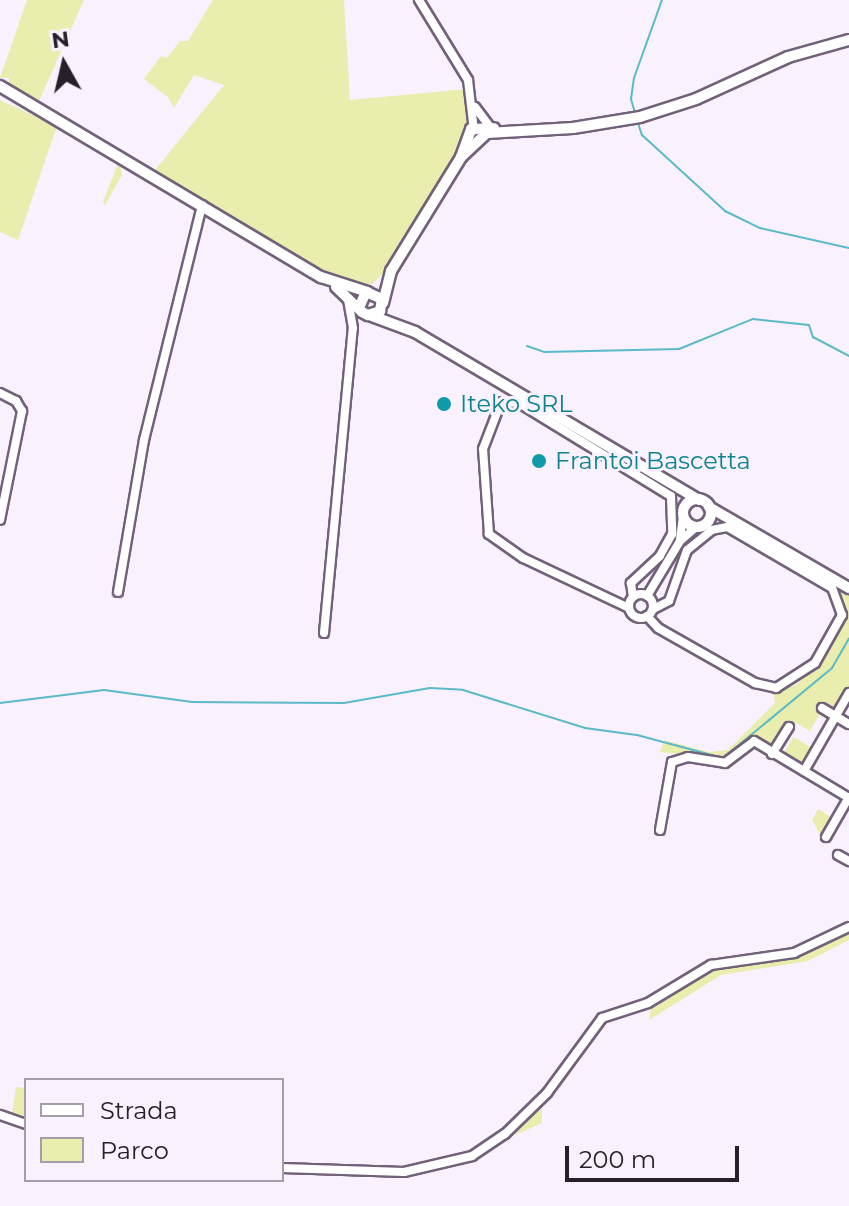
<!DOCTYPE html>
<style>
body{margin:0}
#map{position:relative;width:849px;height:1206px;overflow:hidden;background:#f9f1fd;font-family:Montserrat,sans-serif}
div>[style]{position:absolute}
.green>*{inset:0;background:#e9edad;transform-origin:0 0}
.stream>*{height:2px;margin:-1px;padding:0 1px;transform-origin:1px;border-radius:1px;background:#5bbac8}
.roads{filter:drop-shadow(2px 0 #72617a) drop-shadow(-2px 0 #72617a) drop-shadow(0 2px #72617a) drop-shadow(0 -2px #72617a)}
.minor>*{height:8px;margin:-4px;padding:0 4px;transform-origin:4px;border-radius:4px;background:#fff}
.minor>.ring{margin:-4px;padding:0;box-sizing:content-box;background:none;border:8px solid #fff;border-radius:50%}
.major>*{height:10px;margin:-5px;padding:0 5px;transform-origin:5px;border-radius:5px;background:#fff}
.major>.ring{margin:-5px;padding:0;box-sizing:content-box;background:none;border:10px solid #fff;border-radius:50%}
.dots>*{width:22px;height:22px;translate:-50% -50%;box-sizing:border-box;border:4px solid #f9f1fd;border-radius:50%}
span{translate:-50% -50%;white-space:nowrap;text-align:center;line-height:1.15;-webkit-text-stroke:6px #f9f1fd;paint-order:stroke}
.culture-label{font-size:24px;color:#0d838f}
.left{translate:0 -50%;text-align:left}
.legend{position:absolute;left:24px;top:1078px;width:260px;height:104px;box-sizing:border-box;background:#f9f1fd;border:2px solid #a59da9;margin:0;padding:10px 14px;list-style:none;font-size:24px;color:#27202b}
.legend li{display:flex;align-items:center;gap:16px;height:40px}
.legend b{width:40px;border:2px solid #a59da9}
.north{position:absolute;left:24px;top:24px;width:80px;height:80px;-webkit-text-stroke:6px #f9f1fd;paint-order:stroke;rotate:352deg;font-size:22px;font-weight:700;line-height:32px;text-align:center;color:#27202b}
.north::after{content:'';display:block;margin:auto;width:28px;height:36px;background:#27202b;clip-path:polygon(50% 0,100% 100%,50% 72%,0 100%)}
.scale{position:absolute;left:565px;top:1146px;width:174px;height:36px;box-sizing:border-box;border:4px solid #27202b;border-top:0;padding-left:10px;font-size:24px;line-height:28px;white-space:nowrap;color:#27202b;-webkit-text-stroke:6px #f9f1fd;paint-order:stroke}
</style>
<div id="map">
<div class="green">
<div style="clip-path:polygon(27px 0,84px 0,39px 101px,9px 84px,9px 78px,0 78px)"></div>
<div style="clip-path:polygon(213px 0,344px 0,350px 100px,467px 89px,468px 118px,459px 149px,388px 269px,372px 284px,354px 286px,337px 279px,155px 170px,224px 85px,194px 75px,174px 108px,168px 97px,144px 79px,161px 56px,167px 58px,180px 41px,188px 41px)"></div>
<div style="clip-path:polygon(0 100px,57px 126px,18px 240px,0 232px)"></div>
<div style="clip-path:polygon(119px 161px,122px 175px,105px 205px,103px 202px)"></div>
<div style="clip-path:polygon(838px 585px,849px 592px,849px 689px,835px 712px,817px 708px,821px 712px,810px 731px,791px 720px,771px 751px,757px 738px,726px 760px,660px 752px,664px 740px,709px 752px,728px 750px,775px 703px,773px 692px,794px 686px,814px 670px,843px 624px,845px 603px)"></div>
<div style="left:793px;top:737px;width:23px;height:20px;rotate:29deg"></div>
<div style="clip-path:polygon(818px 809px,832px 818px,821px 837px,812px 820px)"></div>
<div style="clip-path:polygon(849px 931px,849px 940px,808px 961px,721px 975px,649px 1020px,652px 1005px,713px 967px,796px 956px)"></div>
<div style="clip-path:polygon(584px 1047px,568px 1077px,542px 1107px,542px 1123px,515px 1135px)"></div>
<div style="clip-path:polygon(16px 1087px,26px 1088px,25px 1116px,12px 1114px)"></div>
</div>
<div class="stream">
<div style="left:635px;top:113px;width:15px;rotate:-106deg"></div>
<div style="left:631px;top:99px;width:21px;rotate:-82deg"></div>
<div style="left:634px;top:78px;width:83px;rotate:-70.3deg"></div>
<div style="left:638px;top:123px;width:13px;rotate:72deg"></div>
<div style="left:642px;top:135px;width:113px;rotate:42.5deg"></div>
<div style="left:725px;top:211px;width:39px;rotate:26deg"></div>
<div style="left:760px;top:228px;width:91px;rotate:12.7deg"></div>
<div style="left:527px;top:346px;width:18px;rotate:19deg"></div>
<div style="left:544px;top:352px;width:135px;rotate:-1.3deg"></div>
<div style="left:679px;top:349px;width:80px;rotate:-22.1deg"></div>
<div style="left:753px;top:319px;width:56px;rotate:6.1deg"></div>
<div style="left:809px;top:325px;width:13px;rotate:72deg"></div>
<div style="left:813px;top:337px;width:41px;rotate:27.8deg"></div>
<div style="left:0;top:703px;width:105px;rotate:-7.1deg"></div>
<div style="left:104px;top:690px;width:89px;rotate:7.8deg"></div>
<div style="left:192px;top:702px;width:152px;rotate:0.4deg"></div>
<div style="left:344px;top:703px;width:87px;rotate:-9.9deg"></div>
<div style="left:430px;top:688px;width:33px;rotate:3deg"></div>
<div style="left:463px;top:690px;width:128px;rotate:17.3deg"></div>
<div style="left:585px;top:728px;width:52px;rotate:7.7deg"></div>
<div style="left:637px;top:735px;width:89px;rotate:15deg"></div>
<div style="left:723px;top:758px;width:141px;rotate:-39.5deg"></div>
<div style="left:832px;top:668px;width:34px;rotate:-60deg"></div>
</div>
<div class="roads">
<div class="minor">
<div style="left:419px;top:0;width:94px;rotate:58.5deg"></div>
<div style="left:468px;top:80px;width:51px;rotate:83.3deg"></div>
<div style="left:475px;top:107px;width:26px;rotate:53deg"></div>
<div style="left:0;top:393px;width:18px;rotate:27deg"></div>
<div style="left:16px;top:401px;width:12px;rotate:59deg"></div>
<div style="left:22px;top:411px;width:111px;rotate:101.4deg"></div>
<div style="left:680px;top:540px;width:26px;rotate:-83deg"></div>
<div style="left:118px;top:592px;width:154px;rotate:-80.3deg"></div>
<div style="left:144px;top:440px;width:242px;rotate:-76.1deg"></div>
<div class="ring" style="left:629px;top:594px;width:16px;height:16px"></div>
<div style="left:647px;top:596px;width:64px;rotate:-59deg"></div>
<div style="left:680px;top:541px;width:21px;rotate:-41deg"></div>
<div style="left:629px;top:608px;width:117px;rotate:-154.7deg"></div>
<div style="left:523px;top:558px;width:42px;rotate:-144.8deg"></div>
<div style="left:489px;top:534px;width:85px;rotate:-94deg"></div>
<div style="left:483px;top:449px;width:50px;rotate:-69deg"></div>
<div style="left:501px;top:402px;width:18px;rotate:3deg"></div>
<div style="left:519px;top:403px;width:178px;rotate:31.5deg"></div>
<div style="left:671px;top:496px;width:38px;rotate:88deg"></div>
<div style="left:672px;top:534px;width:25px;rotate:119deg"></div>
<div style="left:660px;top:556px;width:40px;rotate:137deg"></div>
<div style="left:631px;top:583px;width:14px;rotate:82deg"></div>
<div style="left:647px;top:616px;width:16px;rotate:47deg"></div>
<div style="left:658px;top:628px;width:112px;rotate:29.6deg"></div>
<div style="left:755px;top:683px;width:22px;rotate:13deg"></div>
<div style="left:776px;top:688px;width:46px;rotate:-32.7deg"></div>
<div style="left:815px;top:663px;width:55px;rotate:-60.6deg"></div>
<div style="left:842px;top:615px;width:29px;rotate:-110deg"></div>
<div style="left:832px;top:588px;width:121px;rotate:-149.8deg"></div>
<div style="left:727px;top:527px;width:15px;rotate:169deg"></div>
<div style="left:712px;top:530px;width:32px;rotate:141deg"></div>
<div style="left:687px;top:550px;width:54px;rotate:109.4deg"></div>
<div style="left:669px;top:601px;width:18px;rotate:153deg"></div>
<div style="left:324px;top:633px;width:306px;rotate:-84.6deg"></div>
<div style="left:353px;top:328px;width:28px;rotate:-100deg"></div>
<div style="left:822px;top:708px;width:31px;rotate:31deg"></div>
<div style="left:772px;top:754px;width:32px;rotate:-58deg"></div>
<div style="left:804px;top:771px;width:90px;rotate:-60deg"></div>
<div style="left:660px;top:830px;width:69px;rotate:-80deg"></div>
<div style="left:672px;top:762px;width:17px;rotate:-17deg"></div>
<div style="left:688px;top:757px;width:37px;rotate:9deg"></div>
<div style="left:725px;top:763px;width:36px;rotate:-37deg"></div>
<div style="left:754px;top:741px;width:111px;rotate:31deg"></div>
<div style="left:826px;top:837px;width:46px;rotate:-60.1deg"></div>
<div style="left:838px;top:855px;width:13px;rotate:29deg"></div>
<div style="left:0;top:1115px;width:28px;rotate:19deg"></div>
<div style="left:282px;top:1168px;width:122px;rotate:1.9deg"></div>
<div style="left:404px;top:1172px;width:70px;rotate:-13.2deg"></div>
<div style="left:472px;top:1156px;width:40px;rotate:-34deg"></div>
<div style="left:505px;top:1134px;width:59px;rotate:-44.3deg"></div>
<div style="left:547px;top:1093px;width:93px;rotate:-53.7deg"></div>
<div style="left:602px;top:1018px;width:48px;rotate:-18.1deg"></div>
<div style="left:648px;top:1003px;width:74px;rotate:-31.1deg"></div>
<div style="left:711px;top:965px;width:84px;rotate:-8.2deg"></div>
<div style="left:794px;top:953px;width:61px;rotate:-25.3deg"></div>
</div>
<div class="major">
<div style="left:0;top:86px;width:374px;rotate:30.8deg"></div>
<div style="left:321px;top:277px;width:49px;rotate:17.7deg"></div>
<div style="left:461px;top:157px;width:35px;rotate:-43deg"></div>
<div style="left:487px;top:133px;width:86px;rotate:-3.3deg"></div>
<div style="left:573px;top:128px;width:68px;rotate:-9.3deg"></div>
<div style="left:640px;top:117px;width:59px;rotate:-17.8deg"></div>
<div style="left:696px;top:99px;width:101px;rotate:-24.5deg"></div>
<div style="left:788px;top:57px;width:63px;rotate:-15.6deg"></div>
<div style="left:336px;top:287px;width:36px;rotate:44deg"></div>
<div style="left:362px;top:312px;width:7px;rotate:27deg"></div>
<div style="left:368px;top:315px;width:13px;rotate:-18deg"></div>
<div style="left:380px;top:311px;width:12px;rotate:-81deg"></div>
<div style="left:382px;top:299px;width:17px;rotate:-156deg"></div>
<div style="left:366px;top:292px;width:17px;rotate:114deg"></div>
<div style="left:383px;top:303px;width:33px;rotate:-76deg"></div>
<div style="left:391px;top:271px;width:134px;rotate:-58.4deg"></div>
<div style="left:461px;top:157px;width:30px;rotate:-70deg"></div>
<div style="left:471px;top:129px;width:23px;rotate:-2deg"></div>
<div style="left:372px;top:316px;width:46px;rotate:20.4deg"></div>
<div style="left:415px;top:332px;width:330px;rotate:30.6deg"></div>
<div class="ring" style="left:683px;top:499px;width:18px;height:18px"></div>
<div style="left:709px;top:507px;width:162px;rotate:30.1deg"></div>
</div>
</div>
<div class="dots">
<div style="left:444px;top:404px;background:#0f9aa8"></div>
<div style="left:539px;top:461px;background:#0f9aa8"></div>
</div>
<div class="culture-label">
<span class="left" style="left:460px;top:404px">Iteko SRL</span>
<span class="left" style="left:555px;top:461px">Frantoi Bascetta</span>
</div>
<ul class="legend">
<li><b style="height:10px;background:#fff"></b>Strada</li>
<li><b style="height:22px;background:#e9edad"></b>Parco</li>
</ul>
<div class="north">N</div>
<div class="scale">200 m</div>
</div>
